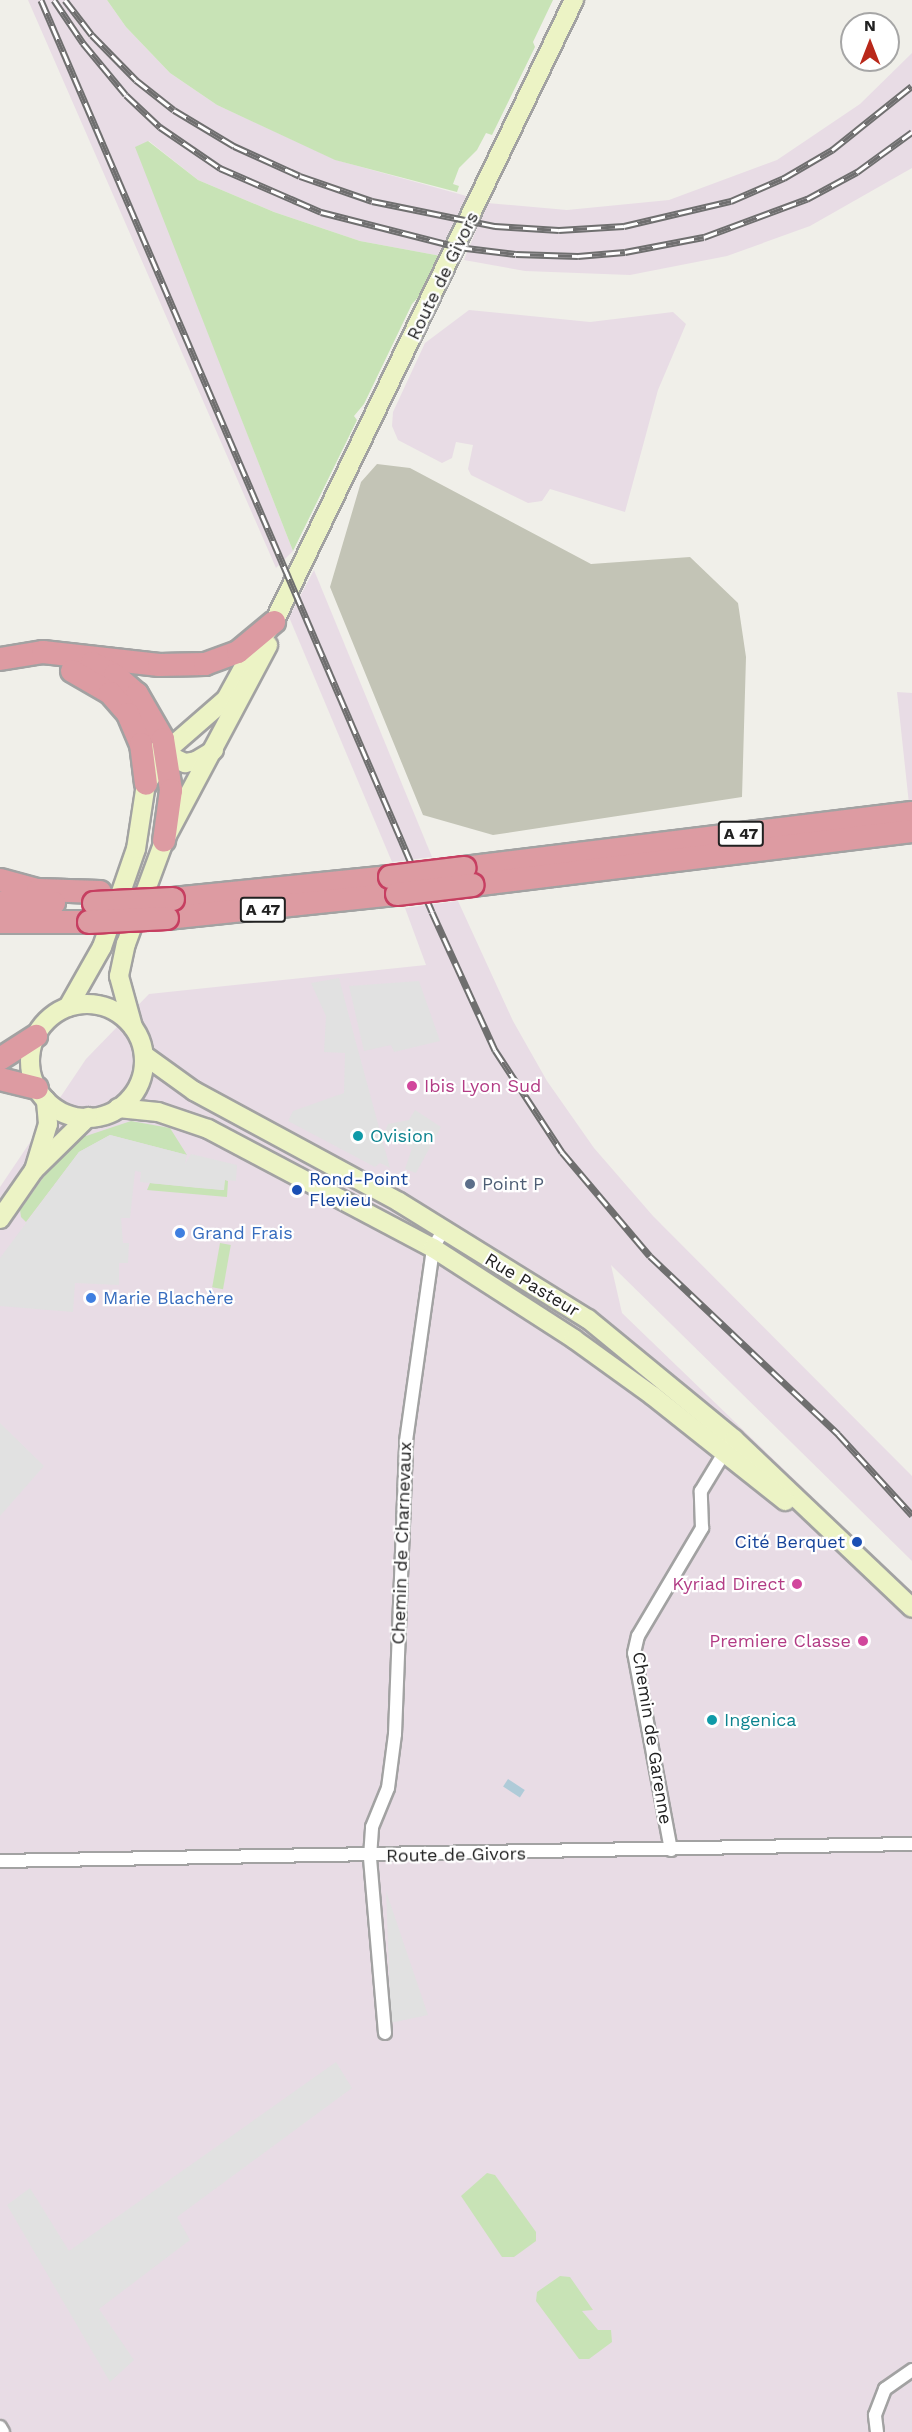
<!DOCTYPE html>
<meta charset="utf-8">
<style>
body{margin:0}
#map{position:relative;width:912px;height:2432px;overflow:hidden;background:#f0efe9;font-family:"Work Sans",sans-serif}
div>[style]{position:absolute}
.industrial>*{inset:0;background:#e8dce5}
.construction>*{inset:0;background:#c3c4b6}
.grass>*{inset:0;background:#c8e3b6;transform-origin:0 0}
.parking>*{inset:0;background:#e1e1e1}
.water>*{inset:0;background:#afcbd8;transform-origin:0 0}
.roads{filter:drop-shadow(2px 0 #a2a2a2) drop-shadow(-2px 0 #a2a2a2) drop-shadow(0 2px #a2a2a2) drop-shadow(0 -2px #a2a2a2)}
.street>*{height:12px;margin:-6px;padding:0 6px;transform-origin:6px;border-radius:6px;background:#fff}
.secondary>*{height:18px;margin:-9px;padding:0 9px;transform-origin:9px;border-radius:9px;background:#ecf3c5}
.secondary>.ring{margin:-9px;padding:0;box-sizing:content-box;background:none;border:18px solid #ecf3c5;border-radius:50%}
.highway>*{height:22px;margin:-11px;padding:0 11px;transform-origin:11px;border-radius:11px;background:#dd9ba2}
.rail>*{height:7px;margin-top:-3.5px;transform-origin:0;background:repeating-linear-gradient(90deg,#fff 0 14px,#6f6f6f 0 28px);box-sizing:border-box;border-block:2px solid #6f6f6f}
.bridges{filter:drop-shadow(2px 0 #c63f61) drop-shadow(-2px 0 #c63f61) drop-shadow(0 2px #c63f61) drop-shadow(0 -2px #c63f61)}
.highway-bridge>*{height:22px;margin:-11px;padding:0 11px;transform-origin:11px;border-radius:11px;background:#dd9ba2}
.dots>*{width:16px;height:16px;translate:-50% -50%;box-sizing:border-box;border:3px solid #fff;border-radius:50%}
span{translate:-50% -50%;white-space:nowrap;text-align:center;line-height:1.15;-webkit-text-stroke:4.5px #fff;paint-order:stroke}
.shield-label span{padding:2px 4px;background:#fff;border:2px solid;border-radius:4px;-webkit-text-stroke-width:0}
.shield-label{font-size:16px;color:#212121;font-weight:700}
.street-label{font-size:18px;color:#212121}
.hotel-label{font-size:18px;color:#b23c85}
.left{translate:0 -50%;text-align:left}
.right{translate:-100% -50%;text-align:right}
.culture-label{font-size:18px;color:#0d838f}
.transit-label{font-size:18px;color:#164399}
.service-label{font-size:18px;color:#4e5e75}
.shop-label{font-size:18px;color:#366cbe}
.north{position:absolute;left:840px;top:12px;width:60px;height:60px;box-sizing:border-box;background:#fff;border:2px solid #a6a6a6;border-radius:50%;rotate:0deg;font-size:16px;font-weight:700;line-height:24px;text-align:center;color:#212121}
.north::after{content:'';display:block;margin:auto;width:21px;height:27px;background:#b9281a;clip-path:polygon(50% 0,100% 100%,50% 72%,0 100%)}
</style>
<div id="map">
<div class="industrial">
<div style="clip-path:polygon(28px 0,107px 0,126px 27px,170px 73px,217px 105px,336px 160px,470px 197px,441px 256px,360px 241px,274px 212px,198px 180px,149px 141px,136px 147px,293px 551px,276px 568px)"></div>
<div style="clip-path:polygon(912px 53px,912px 168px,810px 226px,727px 256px,630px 275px,525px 271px,464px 260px,487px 203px,567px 210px,669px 200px,777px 160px,860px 104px)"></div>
<div style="clip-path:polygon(469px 310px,590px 322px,673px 312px,686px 324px,658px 390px,625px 512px,550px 489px,542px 501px,528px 503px,471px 475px,468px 469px,473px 445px,456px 442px,452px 458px,442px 463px,398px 440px,392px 426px,393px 412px,425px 343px)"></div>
<div style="clip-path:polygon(314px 570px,432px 857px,392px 862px,289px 617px)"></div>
<div style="clip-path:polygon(897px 692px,912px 693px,912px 803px,909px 804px)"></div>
<div style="clip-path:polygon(458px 901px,513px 1021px,547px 1081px,594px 1148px,653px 1216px,912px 1476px,912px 1561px,611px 1265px,622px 1313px,912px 1593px,912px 2432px,0 2432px,0 1187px,86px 1059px,149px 994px,426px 965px,405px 908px)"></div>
</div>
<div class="construction">
<div style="clip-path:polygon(377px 464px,410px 468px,591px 564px,690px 557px,738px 603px,746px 657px,742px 797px,493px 835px,423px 815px,330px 587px,361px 482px)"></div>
</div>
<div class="grass">
<div style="clip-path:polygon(107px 0,553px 0,533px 42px,535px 47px,492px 135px,486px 133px,477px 150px,459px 168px,453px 184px,459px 186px,457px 192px,335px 160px,217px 105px,170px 73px,126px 27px)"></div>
<div style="clip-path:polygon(148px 141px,198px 180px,274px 212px,360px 241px,441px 256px,426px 289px,412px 304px,364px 404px,354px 416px,357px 420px,293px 551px,135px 147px)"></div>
<div style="clip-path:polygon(131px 1121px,170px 1128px,187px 1155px,110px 1135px,79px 1152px,26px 1222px,21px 1217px,20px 1210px,68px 1143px,82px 1132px,86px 1136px)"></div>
<div style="clip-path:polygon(225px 1180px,228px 1181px,227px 1197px,147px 1190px,150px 1183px,223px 1190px)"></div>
<div style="left:220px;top:1243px;width:11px;height:45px;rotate:10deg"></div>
<div style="clip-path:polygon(487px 2173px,495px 2175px,536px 2232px,536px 2241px,514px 2257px,502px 2257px,461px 2196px)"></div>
<div style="clip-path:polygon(560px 2276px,570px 2277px,593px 2310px,582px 2311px,598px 2330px,611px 2330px,612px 2342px,589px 2359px,579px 2359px,536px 2301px,537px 2292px)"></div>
</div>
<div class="parking">
<div style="clip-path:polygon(339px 978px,355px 1039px,390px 1168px,380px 1163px,375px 1167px,288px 1121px,293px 1111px,344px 1093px,345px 1053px,324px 1052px,326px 1016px,311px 983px)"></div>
<div style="clip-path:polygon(419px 981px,440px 1041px,394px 1052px,391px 1045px,364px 1051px,349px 986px)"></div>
<div style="clip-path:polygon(415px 1110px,441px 1127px,416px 1173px,405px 1169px,412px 1148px,384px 1134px,388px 1124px,409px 1120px)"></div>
<div style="clip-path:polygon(110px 1135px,187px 1155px,185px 1164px,191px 1154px,237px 1165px,236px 1181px,225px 1180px,224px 1190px,199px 1188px,140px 1182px,141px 1172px,135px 1171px,130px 1218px,121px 1218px,123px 1243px,129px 1243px,128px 1263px,119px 1263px,119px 1285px,75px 1283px,73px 1312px,0 1306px,0 1258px,79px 1152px)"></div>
<div style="clip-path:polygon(0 1423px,44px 1466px,0 1516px)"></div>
<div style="clip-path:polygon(386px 1891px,428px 2015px,390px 2023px,390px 1998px)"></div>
<div style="clip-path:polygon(336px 2062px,352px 2088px,177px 2217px,190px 2240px,99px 2309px,134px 2360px,110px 2382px,7px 2205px,30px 2188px,69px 2251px)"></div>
</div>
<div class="water">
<div style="left:508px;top:1779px;width:20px;height:9px;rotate:33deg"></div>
</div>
<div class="roads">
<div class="street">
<div style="left:671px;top:1850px;width:200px;rotate:-100.6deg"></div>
<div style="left:634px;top:1653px;width:17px;rotate:-77deg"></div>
<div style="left:638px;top:1636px;width:126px;rotate:-59.3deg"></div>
<div style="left:702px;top:1528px;width:37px;rotate:-92deg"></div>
<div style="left:701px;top:1491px;width:50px;rotate:-58.8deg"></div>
<div style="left:0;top:1861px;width:912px;rotate:-1.07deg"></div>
<div style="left:385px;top:2033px;width:177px;rotate:-94.9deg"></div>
<div style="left:370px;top:1857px;width:30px;rotate:-86deg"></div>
<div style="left:372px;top:1827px;width:42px;rotate:-67.7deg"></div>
<div style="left:388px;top:1788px;width:54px;rotate:-82.6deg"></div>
<div style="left:395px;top:1734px;width:293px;rotate:-87.8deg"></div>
<div style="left:406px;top:1441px;width:195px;rotate:-82deg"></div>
<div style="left:433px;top:1248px;width:20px;rotate:-60deg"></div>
<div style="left:0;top:2427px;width:6px;rotate:59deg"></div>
<div style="left:877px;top:2432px;width:17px;rotate:-97deg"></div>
<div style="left:875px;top:2415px;width:28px;rotate:-69deg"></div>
<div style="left:885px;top:2389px;width:33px;rotate:-35deg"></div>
</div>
<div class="secondary">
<div style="left:158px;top:750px;width:30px;rotate:26deg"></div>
<div style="left:185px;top:763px;width:11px;rotate:-10deg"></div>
<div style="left:196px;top:761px;width:21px;rotate:-31deg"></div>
<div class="ring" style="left:30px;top:1004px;width:96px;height:96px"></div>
<div style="left:68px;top:1007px;width:69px;rotate:-60.5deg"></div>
<div style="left:102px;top:947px;width:104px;rotate:-70.9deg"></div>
<div style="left:136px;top:849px;width:66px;rotate:-81.3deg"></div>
<div style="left:146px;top:784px;width:46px;rotate:-55.6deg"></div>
<div style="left:172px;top:746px;width:72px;rotate:-41deg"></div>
<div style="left:226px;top:699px;width:58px;rotate:-61.2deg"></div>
<div style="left:254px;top:648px;width:33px;rotate:-52deg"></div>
<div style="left:274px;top:622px;width:691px;rotate:-64.25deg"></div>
<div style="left:133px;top:1027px;width:53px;rotate:-105.4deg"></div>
<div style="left:119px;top:976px;width:33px;rotate:-78deg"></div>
<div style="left:126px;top:944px;width:110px;rotate:-69.7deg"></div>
<div style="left:164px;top:841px;width:222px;rotate:-62deg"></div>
<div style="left:144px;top:1055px;width:62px;rotate:35.8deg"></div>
<div style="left:194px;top:1091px;width:233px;rotate:28.4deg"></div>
<div style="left:399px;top:1202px;width:222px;rotate:31.8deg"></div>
<div style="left:588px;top:1319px;width:189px;rotate:39.4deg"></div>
<div style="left:734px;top:1439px;width:245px;rotate:43.5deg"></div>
<div style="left:118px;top:1108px;width:40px;rotate:5.7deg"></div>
<div style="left:158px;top:1112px;width:53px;rotate:18.8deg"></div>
<div style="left:208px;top:1129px;width:255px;rotate:27.9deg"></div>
<div style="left:433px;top:1248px;width:168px;rotate:32.8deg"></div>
<div style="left:574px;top:1339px;width:97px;rotate:35.8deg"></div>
<div style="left:653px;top:1396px;width:169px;rotate:38.5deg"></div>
<div style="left:34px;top:1170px;width:76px;rotate:-44.5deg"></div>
<div style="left:0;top:1219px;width:60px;rotate:-55.2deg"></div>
<div style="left:34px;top:1170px;width:48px;rotate:-73.1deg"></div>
<div style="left:48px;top:1124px;width:24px;rotate:-95deg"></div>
</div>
<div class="highway">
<div style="left:0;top:659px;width:44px;rotate:-9.2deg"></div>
<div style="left:43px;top:652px;width:117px;rotate:6.4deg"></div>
<div style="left:159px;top:665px;width:46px;rotate:-1.2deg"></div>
<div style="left:205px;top:664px;width:35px;rotate:-20deg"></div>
<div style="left:238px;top:652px;width:47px;rotate:-39.8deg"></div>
<div style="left:92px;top:663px;width:26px;rotate:28deg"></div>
<div style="left:115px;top:675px;width:29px;rotate:41deg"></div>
<div style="left:137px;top:694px;width:52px;rotate:60deg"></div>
<div style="left:163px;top:739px;width:52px;rotate:81.1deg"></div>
<div style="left:171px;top:790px;width:51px;rotate:97.8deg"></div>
<div style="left:72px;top:671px;width:44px;rotate:30.1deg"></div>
<div style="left:110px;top:693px;width:28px;rotate:49deg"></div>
<div style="left:128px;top:714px;width:33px;rotate:67deg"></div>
<div style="left:141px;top:744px;width:40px;rotate:82.9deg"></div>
<div style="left:464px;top:868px;width:451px;rotate:-7deg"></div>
<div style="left:0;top:880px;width:39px;rotate:15deg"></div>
<div style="left:38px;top:890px;width:62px;rotate:1.8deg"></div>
<div style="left:472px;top:885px;width:443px;rotate:-7deg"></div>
<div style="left:173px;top:899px;width:218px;rotate:-5.8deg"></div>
<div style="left:0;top:903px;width:54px"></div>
<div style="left:167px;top:918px;width:231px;rotate:-6deg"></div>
<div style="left:0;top:922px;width:89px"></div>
<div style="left:0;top:1059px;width:43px;rotate:-32.6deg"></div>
<div style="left:0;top:1079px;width:38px;rotate:14deg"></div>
</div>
</div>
<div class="rail">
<div style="left:41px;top:0;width:992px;rotate:66.79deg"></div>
<div style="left:432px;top:912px;width:152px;rotate:65.5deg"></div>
<div style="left:495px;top:1050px;width:122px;rotate:56.7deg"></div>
<div style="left:562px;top:1152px;width:136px;rotate:49.8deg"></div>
<div style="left:650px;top:1256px;width:259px;rotate:43.4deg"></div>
<div style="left:838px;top:1434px;width:110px;rotate:47.6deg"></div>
<div style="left:54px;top:0;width:52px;rotate:56deg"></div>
<div style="left:83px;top:43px;width:67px;rotate:50.4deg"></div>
<div style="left:126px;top:95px;width:47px;rotate:43.3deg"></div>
<div style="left:160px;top:127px;width:73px;rotate:34.3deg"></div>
<div style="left:220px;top:168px;width:110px;rotate:23.5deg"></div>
<div style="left:321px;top:212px;width:141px;rotate:14.3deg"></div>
<div style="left:458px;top:247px;width:58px;rotate:6.9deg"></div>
<div style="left:516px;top:254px;width:62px;rotate:1.8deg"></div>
<div style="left:578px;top:256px;width:47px;rotate:-4.9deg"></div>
<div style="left:625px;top:252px;width:80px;rotate:-10.8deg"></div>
<div style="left:704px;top:237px;width:110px;rotate:-20.3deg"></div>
<div style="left:807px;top:199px;width:57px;rotate:-28.4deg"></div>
<div style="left:857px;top:172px;width:68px;rotate:-36deg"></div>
<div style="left:65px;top:0;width:44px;rotate:52.4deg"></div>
<div style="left:92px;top:35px;width:63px;rotate:45.6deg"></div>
<div style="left:136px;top:80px;width:48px;rotate:38.3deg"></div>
<div style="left:174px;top:110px;width:70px;rotate:31deg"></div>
<div style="left:234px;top:146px;width:72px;rotate:24.4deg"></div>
<div style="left:300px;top:176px;width:76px;rotate:19.1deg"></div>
<div style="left:372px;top:201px;width:126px;rotate:11.5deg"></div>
<div style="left:495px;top:226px;width:64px;rotate:3.6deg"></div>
<div style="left:559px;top:230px;width:65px;rotate:-3.5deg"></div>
<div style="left:624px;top:226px;width:110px;rotate:-13.2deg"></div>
<div style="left:731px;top:201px;width:58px;rotate:-23.5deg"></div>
<div style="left:784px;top:178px;width:56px;rotate:-30.3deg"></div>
<div style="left:832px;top:150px;width:102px;rotate:-38.7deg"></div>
</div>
<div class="bridges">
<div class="highway-bridge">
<div style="left:390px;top:877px;width:75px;rotate:-6.9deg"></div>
<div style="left:397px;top:894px;width:76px;rotate:-6.8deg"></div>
<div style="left:94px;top:903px;width:79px;rotate:-2.9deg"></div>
<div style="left:89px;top:922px;width:78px;rotate:-2.9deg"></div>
</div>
</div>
<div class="dots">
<div style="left:412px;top:1086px;background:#d1479c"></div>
<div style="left:358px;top:1136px;background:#0f9aa8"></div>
<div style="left:470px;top:1184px;background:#5c6f8a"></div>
<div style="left:297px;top:1190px;background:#1a4fb4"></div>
<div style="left:180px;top:1233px;background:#3f7fe0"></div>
<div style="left:91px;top:1298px;background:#3f7fe0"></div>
<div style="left:857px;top:1542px;background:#1a4fb4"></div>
<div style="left:797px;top:1584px;background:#d1479c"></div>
<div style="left:863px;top:1641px;background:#d1479c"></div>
<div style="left:712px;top:1720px;background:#0f9aa8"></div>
</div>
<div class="shield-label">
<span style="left:741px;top:834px">A 47</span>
<span style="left:263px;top:910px">A 47</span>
</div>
<div class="street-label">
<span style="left:443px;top:276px;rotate:-64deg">Route de Givors</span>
<span style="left:532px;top:1285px;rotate:31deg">Rue Pasteur</span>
<span style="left:402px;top:1543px;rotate:-88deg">Chemin de Charnevaux</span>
<span style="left:652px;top:1738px;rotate:81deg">Chemin de Garenne</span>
<span style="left:456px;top:1855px;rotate:-1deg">Route de Givors</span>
</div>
<div class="hotel-label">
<span class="left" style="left:424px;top:1086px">Ibis Lyon Sud</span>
<span class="right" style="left:785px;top:1584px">Kyriad Direct</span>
<span class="right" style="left:851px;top:1641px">Premiere Classe</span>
</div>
<div class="culture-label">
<span class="left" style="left:370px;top:1136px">Ovision</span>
<span class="left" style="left:724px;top:1720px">Ingenica</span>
</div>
<div class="transit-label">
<span class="left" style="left:309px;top:1190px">Rond-Point<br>Flevieu</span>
<span class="right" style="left:845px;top:1542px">Cité Berquet</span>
</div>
<div class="service-label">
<span class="left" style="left:482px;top:1184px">Point P</span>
</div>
<div class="shop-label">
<span class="left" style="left:192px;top:1233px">Grand Frais</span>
<span class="left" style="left:103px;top:1298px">Marie Blachère</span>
</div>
<div class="north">N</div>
</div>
